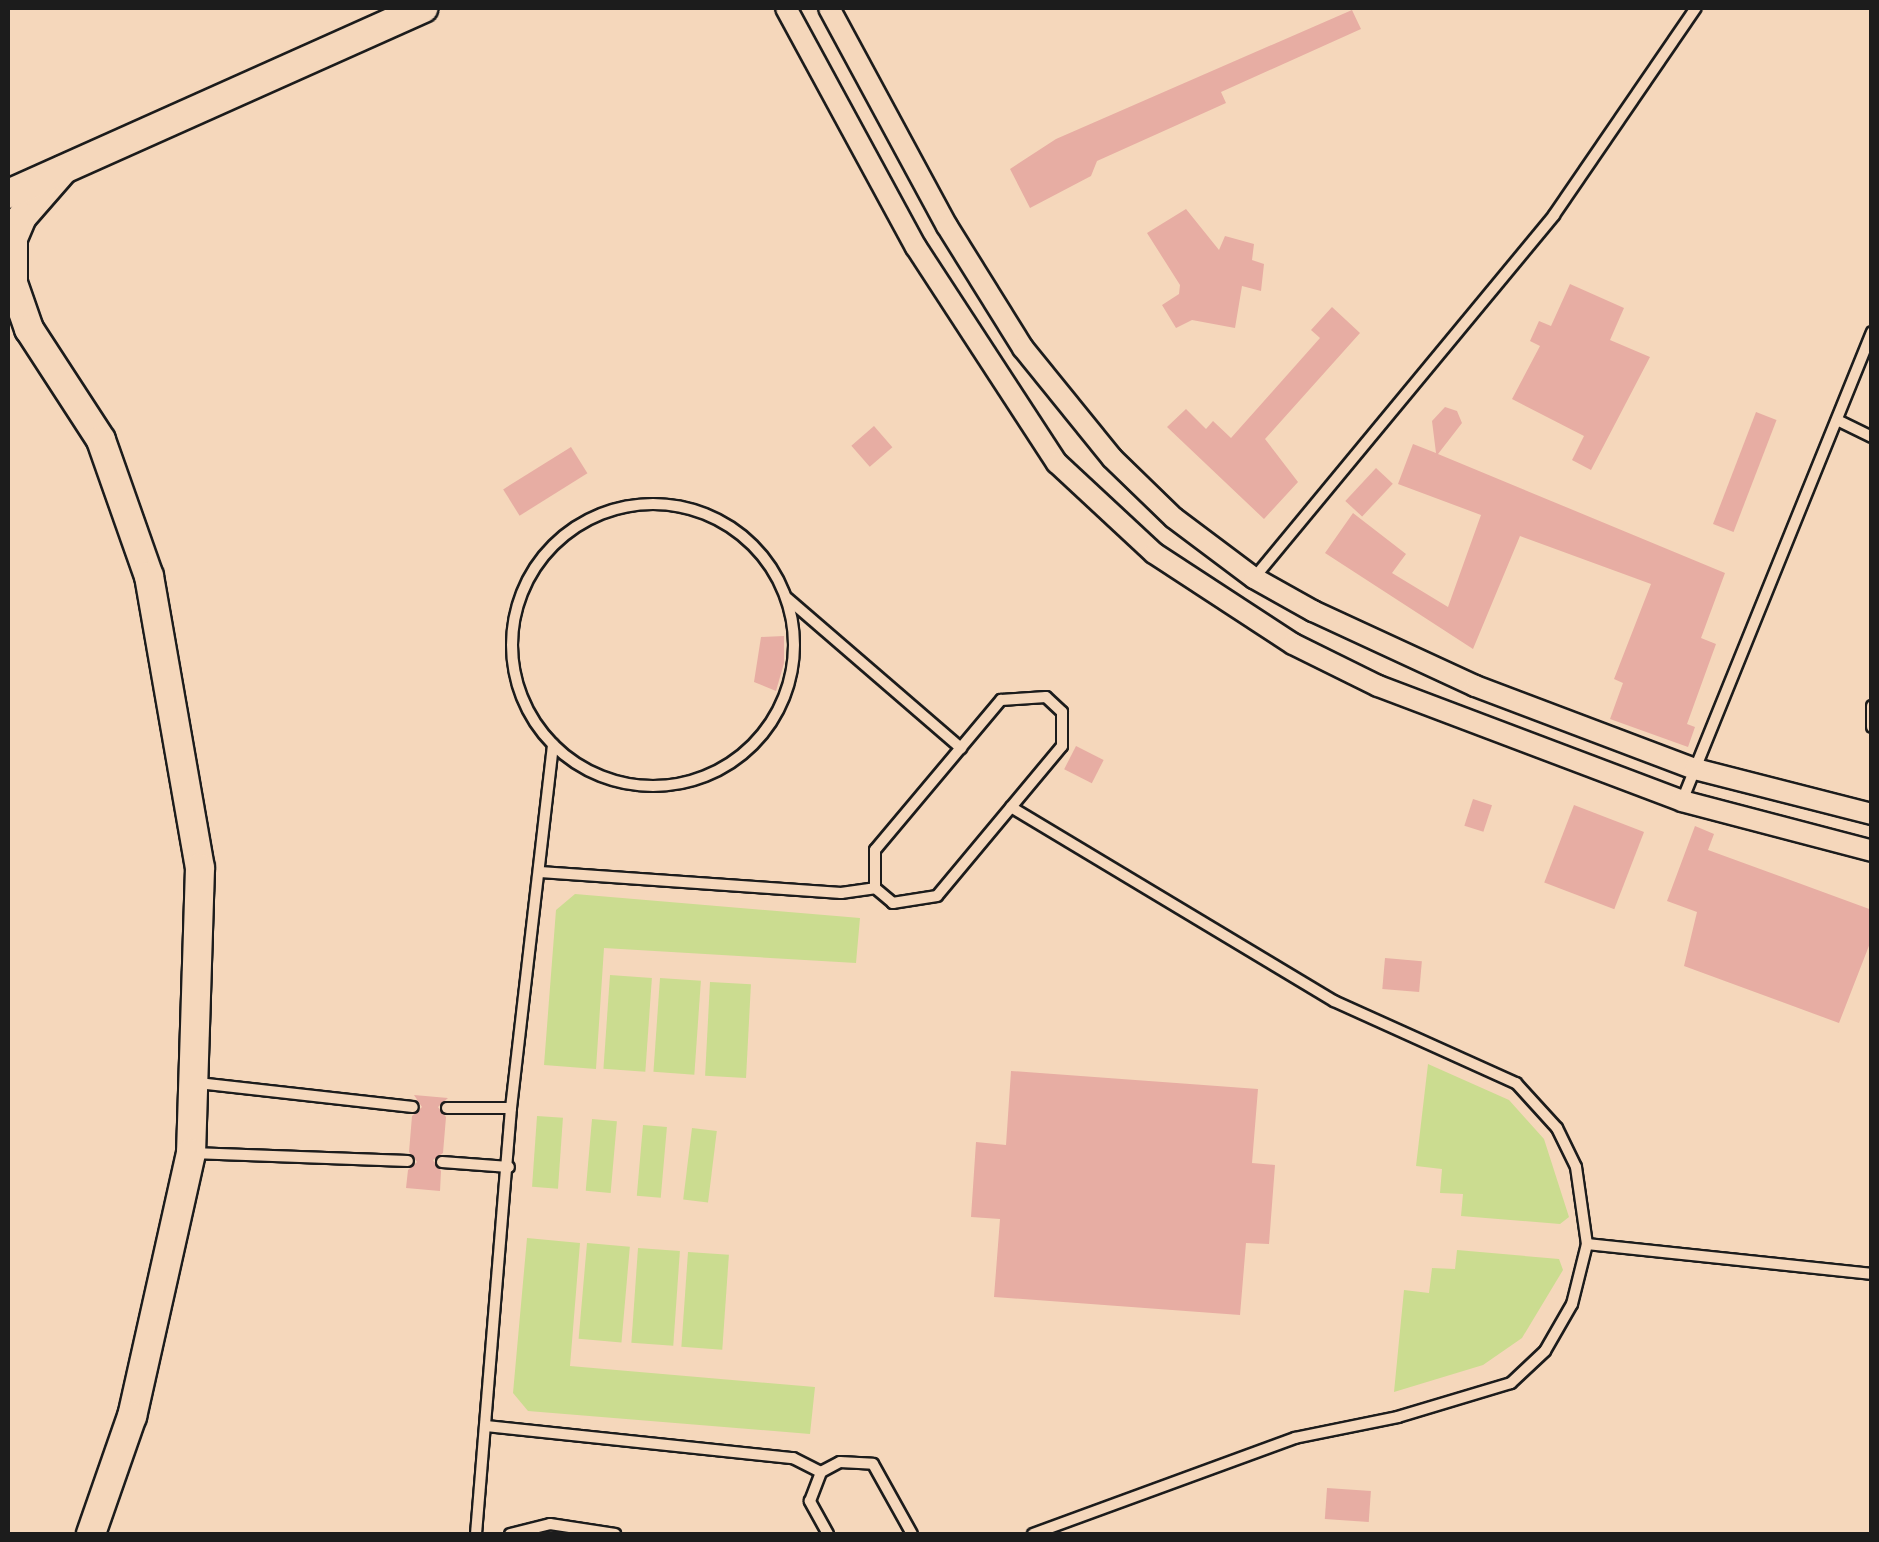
<!DOCTYPE html>
<style>
body{margin:0}
#map{position:relative;width:1879px;height:1542px;overflow:hidden;background:#f5d7bb;font-family:Mynerve,sans-serif}
div>[style]{position:absolute}
.green>*{inset:0;background:#cbdc90;transform-origin:0 0}
.building>*{inset:0;background:#e7ada3;transform-origin:0 0}
.roads{filter:drop-shadow(2px 0 #1c1c1c) drop-shadow(-2px 0 #1c1c1c) drop-shadow(0 2px #1c1c1c) drop-shadow(0 -2px #1c1c1c)}
.lane>*{height:10px;margin:-5px;padding:0 5px;transform-origin:5px;border-radius:5px;background:#f5d7bb}
.lane>.ring{margin:-5px;padding:0;box-sizing:content-box;background:none;border:10px solid #f5d7bb;border-radius:50%}
.street>*{height:20px;margin:-10px;padding:0 10px;transform-origin:10px;border-radius:10px;background:#f5d7bb}
.secondary>*{height:28px;margin:-14px;padding:0 14px;transform-origin:14px;border-radius:14px;background:#f5d7bb}
span{translate:-50% -50%;white-space:nowrap;text-align:center;line-height:1.15;-webkit-text-stroke:9px #f5d7bb;paint-order:stroke}
.frame{position:absolute;inset:0;border:10px solid #1c1c1c;pointer-events:none}
</style>
<div id="map">
<div class="green">
<div style="clip-path:polygon(575px 894px,860px 918px,856px 963px,604px 948px,596px 1069px,544px 1065px,556px 910px)"></div>
<div style="left:610px;top:975px;width:42px;height:94px;rotate:4deg"></div>
<div style="left:660px;top:978px;width:41px;height:94px;rotate:4deg"></div>
<div style="left:710px;top:982px;width:41px;height:94px;rotate:3deg"></div>
<div style="clip-path:polygon(1428px 1064px,1509px 1100px,1544px 1139px,1569px 1217px,1560px 1224px,1461px 1216px,1463px 1194px,1440px 1193px,1442px 1169px,1416px 1166px)"></div>
<div style="left:537px;top:1116px;width:26px;height:71px;rotate:4deg"></div>
<div style="left:592px;top:1119px;width:25px;height:72px;rotate:5deg"></div>
<div style="left:643px;top:1125px;width:24px;height:71px;rotate:5deg"></div>
<div style="left:692px;top:1128px;width:25px;height:72px;rotate:7deg"></div>
<div style="clip-path:polygon(527px 1238px,580px 1243px,570px 1366px,815px 1387px,810px 1434px,528px 1411px,513px 1393px)"></div>
<div style="left:587px;top:1243px;width:43px;height:96px;rotate:5deg"></div>
<div style="left:638px;top:1248px;width:42px;height:95px;rotate:4deg"></div>
<div style="clip-path:polygon(1457px 1250px,1559px 1259px,1563px 1270px,1522px 1338px,1483px 1365px,1394px 1392px,1404px 1290px,1429px 1293px,1432px 1268px,1455px 1269px)"></div>
<div style="left:688px;top:1252px;width:41px;height:95px;rotate:4deg"></div>
</div>
<div class="building">
<div style="clip-path:polygon(1352px 10px,1361px 29px,1221px 92px,1226px 103px,1097px 161px,1091px 176px,1030px 208px,1010px 169px,1056px 139px)"></div>
<div style="clip-path:polygon(1186px 209px,1219px 250px,1225px 236px,1254px 244px,1252px 260px,1264px 264px,1261px 291px,1242px 286px,1235px 328px,1192px 320px,1176px 328px,1162px 305px,1179px 294px,1180px 285px,1147px 233px)"></div>
<div style="clip-path:polygon(1570px 284px,1624px 308px,1610px 340px,1650px 357px,1591px 470px,1572px 460px,1584px 436px,1512px 399px,1540px 346px,1530px 341px,1539px 321px,1551px 326px)"></div>
<div style="clip-path:polygon(1332px 307px,1360px 333px,1265px 439px,1298px 482px,1264px 519px,1167px 427px,1186px 409px,1206px 429px,1213px 421px,1231px 438px,1320px 338px,1311px 330px)"></div>
<div style="clip-path:polygon(1445px 407px,1457px 411px,1462px 423px,1438px 454px,1725px 573px,1701px 638px,1716px 644px,1687px 724px,1695px 727px,1688px 747px,1610px 719px,1623px 683px,1614px 679px,1651px 584px,1520px 536px,1473px 649px,1325px 553px,1353px 513px,1406px 554px,1392px 573px,1448px 607px,1481px 515px,1398px 484px,1413px 444px,1436px 453px,1432px 421px)"></div>
<div style="left:1756px;top:412px;width:22px;height:120px;rotate:21deg"></div>
<div style="left:874px;top:426px;width:28px;height:30px;rotate:49deg"></div>
<div style="left:571px;top:447px;width:31px;height:80px;rotate:58deg"></div>
<div style="left:1376px;top:468px;width:23px;height:45px;rotate:43deg"></div>
<div style="clip-path:polygon(784px 636px,784px 663px,776px 691px,754px 682px,761px 637px)"></div>
<div style="left:1076px;top:746px;width:31px;height:26px;rotate:27deg"></div>
<div style="left:1473px;top:799px;width:20px;height:28px;rotate:18deg"></div>
<div style="left:1574px;top:805px;width:75px;height:83px;rotate:21deg"></div>
<div style="clip-path:polygon(1695px 826px,1714px 834px,1708px 850px,1872px 910px,1872px 938px,1839px 1023px,1684px 966px,1697px 912px,1667px 901px)"></div>
<div style="left:1385px;top:958px;width:37px;height:31px;rotate:5deg"></div>
<div style="clip-path:polygon(1011px 1071px,1258px 1089px,1252px 1163px,1275px 1165px,1269px 1244px,1246px 1243px,1240px 1315px,994px 1297px,1000px 1219px,971px 1217px,976px 1142px,1006px 1145px)"></div>
<div style="clip-path:polygon(414px 1095px,448px 1098px,438px 1107px,446px 1117px,443px 1153px,433px 1160px,441px 1171px,440px 1191px,406px 1188px,408px 1170px,417px 1162px,409px 1152px,412px 1116px,422px 1107px)"></div>
<div style="left:1327px;top:1488px;width:44px;height:31px;rotate:4deg"></div>
</div>
<div class="roads">
<div class="lane">
<div style="left:1837px;top:420px;width:39px;rotate:26deg"></div>
<div class="ring" style="left:512px;top:504px;width:272px;height:272px"></div>
<div style="left:1254px;top:578px;width:471px;rotate:-50.4deg"></div>
<div style="left:1554px;top:215px;width:251px;rotate:-55.6deg"></div>
<div style="left:787px;top:598px;width:230px;rotate:40.8deg"></div>
<div style="left:1046px;top:697px;width:22px;rotate:43deg"></div>
<div style="left:1062px;top:712px;width:34px;rotate:90deg"></div>
<div style="left:1062px;top:746px;width:195px;rotate:129.8deg"></div>
<div style="left:937px;top:896px;width:45px;rotate:171deg"></div>
<div style="left:893px;top:903px;width:23px;rotate:-140deg"></div>
<div style="left:875px;top:888px;width:38px;rotate:-90deg"></div>
<div style="left:875px;top:850px;width:196px;rotate:-50deg"></div>
<div style="left:1001px;top:700px;width:45px;rotate:-3.8deg"></div>
<div style="left:1872px;top:706px;width:21px;rotate:90deg"></div>
<div style="left:1682px;top:801px;width:506px;rotate:-67.95deg"></div>
<div style="left:1011px;top:807px;width:377px;rotate:31deg"></div>
<div style="left:1334px;top:1001px;width:200px;rotate:24.3deg"></div>
<div style="left:1516px;top:1083px;width:61px;rotate:47.7deg"></div>
<div style="left:1557px;top:1128px;width:43px;rotate:64deg"></div>
<div style="left:1576px;top:1167px;width:78px;rotate:81.9deg"></div>
<div style="left:1587px;top:1244px;width:62px;rotate:104deg"></div>
<div style="left:1572px;top:1304px;width:54px;rotate:119.9deg"></div>
<div style="left:1545px;top:1351px;width:47px;rotate:136.7deg"></div>
<div style="left:1511px;top:1383px;width:118px;rotate:163.3deg"></div>
<div style="left:1398px;top:1417px;width:105px;rotate:168.5deg"></div>
<div style="left:1295px;top:1438px;width:279px;rotate:159.9deg"></div>
<div style="left:540px;top:872px;width:302px;rotate:4deg"></div>
<div style="left:841px;top:893px;width:34px;rotate:-8deg"></div>
<div style="left:198px;top:1083px;width:216px;rotate:6.4deg"></div>
<div style="left:447px;top:1108px;width:64px"></div>
<div style="left:192px;top:1153px;width:216px;rotate:2.1deg"></div>
<div style="left:442px;top:1162px;width:67px;rotate:4.3deg"></div>
<div style="left:1587px;top:1244px;width:287px;rotate:6deg"></div>
<div style="left:486px;top:1426px;width:309px;rotate:6deg"></div>
<div style="left:793px;top:1458px;width:31px;rotate:27deg"></div>
<div style="left:476px;top:1534px;width:427px;rotate:-85.3deg"></div>
<div style="left:511px;top:1108px;width:366px;rotate:-83.4deg"></div>
<div style="left:510px;top:1534px;width:41px;rotate:-14deg"></div>
<div style="left:550px;top:1524px;width:66px;rotate:8.7deg"></div>
<div style="left:828px;top:1534px;width:38px;rotate:-119deg"></div>
<div style="left:810px;top:1501px;width:31px;rotate:-69deg"></div>
<div style="left:821px;top:1472px;width:21px;rotate:-28deg"></div>
<div style="left:840px;top:1462px;width:33px;rotate:3deg"></div>
<div style="left:873px;top:1464px;width:80px;rotate:60.9deg"></div>
</div>
<div class="street">
<div style="left:786px;top:8px;width:272px;rotate:61.5deg"></div>
<div style="left:916px;top:247px;width:258px;rotate:56.9deg"></div>
<div style="left:1057px;top:463px;width:132px;rotate:42.9deg"></div>
<div style="left:1154px;top:553px;width:166px;rotate:33.2deg"></div>
<div style="left:1293px;top:644px;width:95px;rotate:26.3deg"></div>
<div style="left:1378px;top:686px;width:325px;rotate:20.7deg"></div>
<div style="left:1682px;top:801px;width:196px;rotate:14.7deg"></div>
<div style="left:829px;top:8px;width:248px;rotate:61.6deg"></div>
<div style="left:947px;top:226px;width:144px;rotate:58.1deg"></div>
<div style="left:1023px;top:348px;width:141px;rotate:51deg"></div>
<div style="left:1112px;top:458px;width:86px;rotate:44.1deg"></div>
<div style="left:1174px;top:518px;width:100px;rotate:36.9deg"></div>
<div style="left:1254px;top:578px;width:68px;rotate:29.2deg"></div>
<div style="left:1313px;top:611px;width:179px;rotate:24.8deg"></div>
<div style="left:1475px;top:686px;width:235px;rotate:20.7deg"></div>
<div style="left:1695px;top:769px;width:183px;rotate:14.3deg"></div>
</div>
<div class="secondary">
<div style="left:63px;top:170px;width:62px;rotate:131.1deg"></div>
<div style="left:22px;top:217px;width:23px;rotate:113deg"></div>
<div style="left:13px;top:238px;width:45px;rotate:90deg"></div>
<div style="left:13px;top:283px;width:49px;rotate:70.8deg"></div>
<div style="left:29px;top:329px;width:132px;rotate:57deg"></div>
<div style="left:101px;top:440px;width:144px;rotate:70.6deg"></div>
<div style="left:149px;top:576px;width:296px;rotate:80.1deg"></div>
<div style="left:200px;top:868px;width:285px;rotate:91.8deg"></div>
<div style="left:191px;top:1153px;width:270px;rotate:102.6deg"></div>
<div style="left:132px;top:1416px;width:125px;rotate:109.2deg"></div>
<div style="left:8px;top:194px;width:455px;rotate:-24.1deg"></div>
</div>
</div>
<div class="frame"></div>
</div>
